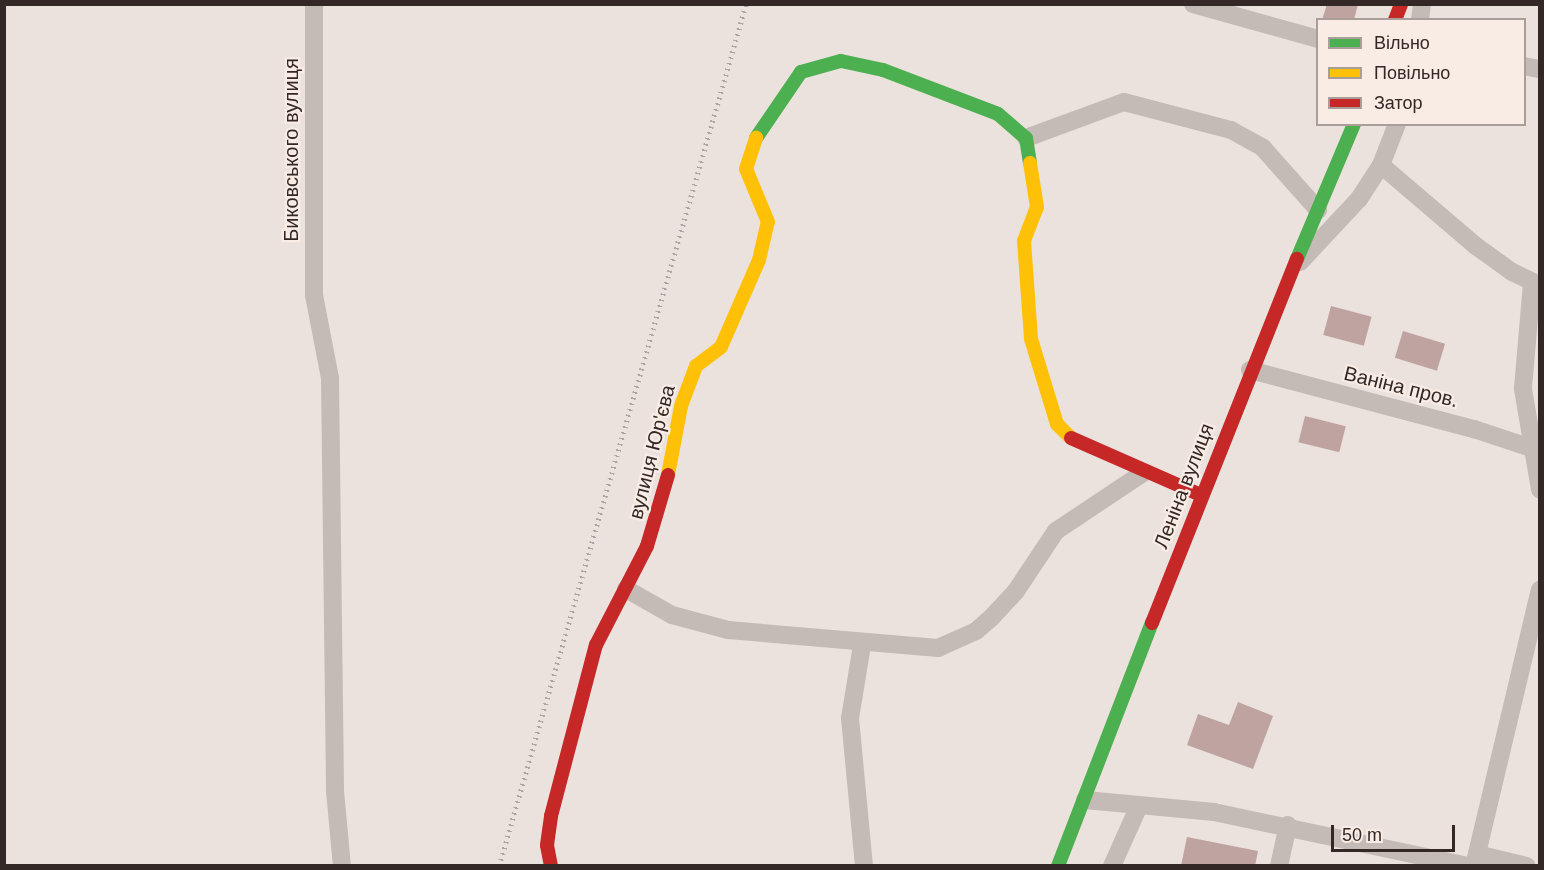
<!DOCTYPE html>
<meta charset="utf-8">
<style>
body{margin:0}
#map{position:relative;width:1544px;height:870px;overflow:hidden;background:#ebe2de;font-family:Arial,sans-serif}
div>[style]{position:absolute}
.building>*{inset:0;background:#bea3a0;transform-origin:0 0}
.street>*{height:18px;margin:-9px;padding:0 9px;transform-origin:9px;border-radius:9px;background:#c4bbb7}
.fast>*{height:14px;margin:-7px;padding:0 7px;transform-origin:7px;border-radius:7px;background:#4caf50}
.slow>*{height:14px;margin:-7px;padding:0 7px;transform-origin:7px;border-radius:7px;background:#ffc107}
.jam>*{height:14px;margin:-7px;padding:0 7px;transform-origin:7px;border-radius:7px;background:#c62828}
.rail>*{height:4.5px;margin-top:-2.25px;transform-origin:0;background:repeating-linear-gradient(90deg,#aba4a2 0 1.5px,transparent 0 6px)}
span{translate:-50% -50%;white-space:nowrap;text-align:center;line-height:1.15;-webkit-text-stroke:4.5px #f8ece5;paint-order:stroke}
.street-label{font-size:20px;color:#342826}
.frame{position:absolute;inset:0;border:6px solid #342826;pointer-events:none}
.legend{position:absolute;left:1316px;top:18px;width:210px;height:108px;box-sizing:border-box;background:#f8ece5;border:2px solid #aa9e99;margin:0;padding:8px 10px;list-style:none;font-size:18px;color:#342826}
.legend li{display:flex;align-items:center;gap:12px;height:30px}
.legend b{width:30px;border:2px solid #aa9e99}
.scale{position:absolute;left:1331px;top:825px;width:124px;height:27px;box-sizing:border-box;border:3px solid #342826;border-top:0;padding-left:8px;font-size:18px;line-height:21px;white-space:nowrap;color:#342826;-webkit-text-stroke:4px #f8ece5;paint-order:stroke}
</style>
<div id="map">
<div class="building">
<div style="clip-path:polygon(1327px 4px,1358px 4px,1354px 20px,1322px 20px)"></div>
<div style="left:1331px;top:306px;width:42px;height:30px;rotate:15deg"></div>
<div style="left:1403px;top:331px;width:44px;height:28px;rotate:17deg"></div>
<div style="left:1305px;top:416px;width:42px;height:27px;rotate:14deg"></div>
<div style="clip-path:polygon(1238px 702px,1273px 716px,1253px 769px,1187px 745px,1198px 714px,1229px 725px)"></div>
<div style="clip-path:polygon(1187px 837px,1258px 851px,1255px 866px,1181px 866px)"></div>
</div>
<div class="street">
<div style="left:314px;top:4px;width:291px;rotate:90deg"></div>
<div style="left:314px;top:295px;width:85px;rotate:79.1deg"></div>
<div style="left:330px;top:378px;width:413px;rotate:89.3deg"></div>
<div style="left:335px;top:791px;width:75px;rotate:84.7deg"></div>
<div style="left:1193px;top:4px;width:130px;rotate:15.6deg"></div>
<div style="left:1420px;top:20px;width:16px;rotate:-83deg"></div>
<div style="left:1524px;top:66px;width:16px;rotate:11deg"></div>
<div style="left:1026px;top:138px;width:104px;rotate:-20.2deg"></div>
<div style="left:1124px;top:102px;width:111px;rotate:14.7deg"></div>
<div style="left:1231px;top:130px;width:37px;rotate:29deg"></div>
<div style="left:1263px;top:148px;width:83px;rotate:48.4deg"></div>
<div style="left:1381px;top:165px;width:125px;rotate:40.5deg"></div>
<div style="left:1476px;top:246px;width:44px;rotate:35.8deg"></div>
<div style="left:1512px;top:272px;width:31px;rotate:25deg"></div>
<div style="left:1300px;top:262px;width:86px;rotate:-46.9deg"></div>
<div style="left:1359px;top:199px;width:40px;rotate:-57.1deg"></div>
<div style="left:1381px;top:165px;width:44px;rotate:-68.7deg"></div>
<div style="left:1532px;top:283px;width:106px;rotate:94.9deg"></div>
<div style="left:1523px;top:389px;width:102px;rotate:80.4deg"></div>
<div style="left:1250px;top:370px;width:232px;rotate:14.8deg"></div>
<div style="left:1474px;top:429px;width:70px;rotate:18.4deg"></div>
<div style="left:626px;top:589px;width:53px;rotate:29.5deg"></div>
<div style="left:672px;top:615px;width:58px;rotate:15deg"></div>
<div style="left:728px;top:630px;width:211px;rotate:4.9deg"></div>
<div style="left:938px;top:648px;width:42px;rotate:-24.1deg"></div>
<div style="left:976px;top:631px;width:20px;rotate:-41deg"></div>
<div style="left:991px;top:618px;width:37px;rotate:-47deg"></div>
<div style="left:1016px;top:591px;width:72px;rotate:-56.3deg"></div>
<div style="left:1056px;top:531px;width:105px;rotate:-33.7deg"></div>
<div style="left:862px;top:645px;width:74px;rotate:99.3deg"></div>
<div style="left:850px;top:718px;width:149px;rotate:84.6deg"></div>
<div style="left:1085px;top:800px;width:130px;rotate:5.3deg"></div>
<div style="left:1214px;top:812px;width:260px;rotate:12deg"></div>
<div style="left:1477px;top:854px;width:51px;rotate:13.5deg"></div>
<div style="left:1112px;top:866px;width:66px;rotate:-65.8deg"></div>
<div style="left:1279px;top:866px;width:42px;rotate:-77.6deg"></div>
<div style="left:1474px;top:866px;width:284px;rotate:-76.6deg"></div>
</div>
<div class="fast">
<div style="left:756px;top:138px;width:80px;rotate:-55.7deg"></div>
<div style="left:801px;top:72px;width:41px;rotate:-15.4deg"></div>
<div style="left:841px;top:61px;width:43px;rotate:12.1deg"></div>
<div style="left:883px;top:70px;width:123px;rotate:20.9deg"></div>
<div style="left:998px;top:114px;width:37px;rotate:41deg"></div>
<div style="left:1026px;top:138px;width:25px;rotate:81deg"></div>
<div style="left:1297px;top:259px;width:147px;rotate:-67.1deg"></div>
<div style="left:1058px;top:866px;width:261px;rotate:-68.9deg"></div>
</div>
<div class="slow">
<div style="left:1030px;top:163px;width:45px;rotate:81deg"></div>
<div style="left:1037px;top:207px;width:36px;rotate:111deg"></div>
<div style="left:1024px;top:241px;width:98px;rotate:85.9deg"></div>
<div style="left:1031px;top:339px;width:89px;rotate:73deg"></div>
<div style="left:1057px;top:424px;width:20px;rotate:45deg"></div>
<div style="left:668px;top:475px;width:70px;rotate:-79.3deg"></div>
<div style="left:681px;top:406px;width:43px;rotate:-69.4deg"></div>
<div style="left:696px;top:366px;width:31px;rotate:-37deg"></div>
<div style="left:721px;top:347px;width:95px;rotate:-66.4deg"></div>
<div style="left:759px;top:260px;width:39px;rotate:-77deg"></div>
<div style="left:768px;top:222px;width:57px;rotate:-112.5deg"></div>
<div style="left:746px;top:169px;width:33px;rotate:-72deg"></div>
</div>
<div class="jam">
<div style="left:1395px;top:20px;width:17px;rotate:-69deg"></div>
<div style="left:1071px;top:438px;width:142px;rotate:23.7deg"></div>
<div style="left:1152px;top:623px;width:392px;rotate:-68.3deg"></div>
<div style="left:551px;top:866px;width:21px;rotate:-101deg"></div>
<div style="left:547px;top:845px;width:29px;rotate:-82deg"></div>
<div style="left:551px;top:816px;width:177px;rotate:-75.3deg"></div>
<div style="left:596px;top:645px;width:111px;rotate:-62.7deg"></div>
<div style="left:647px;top:546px;width:74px;rotate:-73.5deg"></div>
</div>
<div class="rail">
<div style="left:499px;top:866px;width:897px;rotate:-74.01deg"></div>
</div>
<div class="street-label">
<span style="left:291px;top:150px;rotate:-90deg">Биковського вулиця</span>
<span style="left:1401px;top:387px;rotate:14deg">Ваніна пров.</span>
<span style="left:652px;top:452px;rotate:-76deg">вулиця Юр'єва</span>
<span style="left:1184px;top:486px;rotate:-69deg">Леніна вулиця</span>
</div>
<div class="frame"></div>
<ul class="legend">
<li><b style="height:8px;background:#4caf50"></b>Вільно</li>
<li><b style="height:8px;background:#ffc107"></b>Повільно</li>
<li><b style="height:8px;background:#c62828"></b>Затор</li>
</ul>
<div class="scale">50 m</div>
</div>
